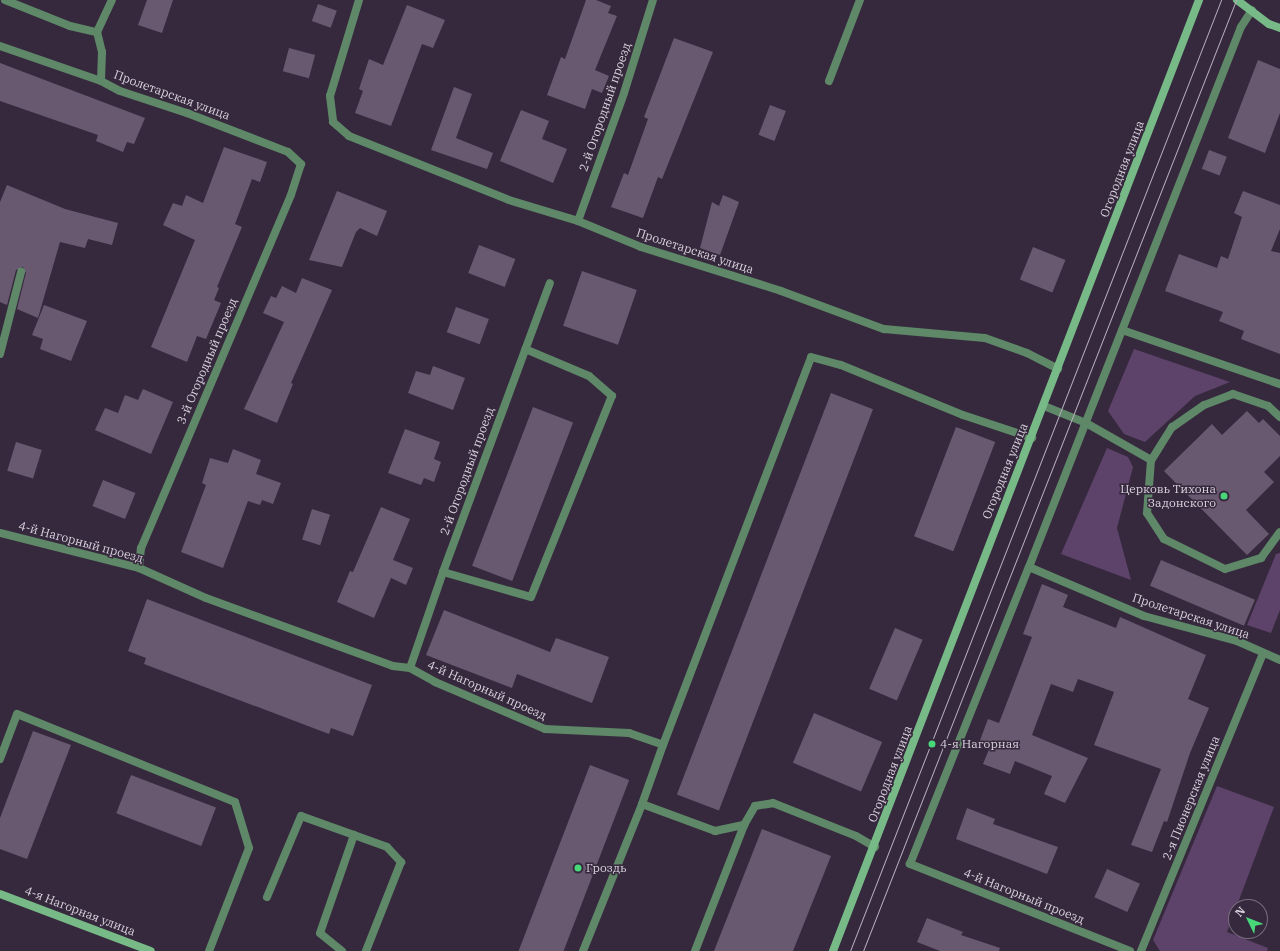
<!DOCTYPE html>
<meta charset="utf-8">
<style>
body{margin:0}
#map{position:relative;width:1280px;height:951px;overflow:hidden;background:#36293d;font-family:"IBM Plex Serif",serif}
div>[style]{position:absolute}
.green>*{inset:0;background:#5d426a}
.building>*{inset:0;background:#685970;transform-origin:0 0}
.lane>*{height:8px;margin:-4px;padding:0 4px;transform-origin:4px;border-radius:4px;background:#5e8868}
.street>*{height:8px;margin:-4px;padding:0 4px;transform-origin:4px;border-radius:4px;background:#5e8868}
.secondary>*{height:8px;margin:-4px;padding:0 4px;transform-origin:4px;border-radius:4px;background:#77ba87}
.tram>*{height:1px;margin:-0.5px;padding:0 0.5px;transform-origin:0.5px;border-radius:0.5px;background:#b7aebd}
.dots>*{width:11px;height:11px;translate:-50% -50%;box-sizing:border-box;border:2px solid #36293d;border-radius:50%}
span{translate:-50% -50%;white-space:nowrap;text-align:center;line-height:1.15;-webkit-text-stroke:3px #36293d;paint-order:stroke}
.street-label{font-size:12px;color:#dad2df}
.poi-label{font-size:12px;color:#dad2df}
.right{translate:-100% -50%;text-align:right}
.left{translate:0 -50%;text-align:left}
.north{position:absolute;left:1228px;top:899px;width:40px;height:40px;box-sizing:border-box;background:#36293d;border:1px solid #786d7e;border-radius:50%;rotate:313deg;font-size:11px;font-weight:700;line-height:16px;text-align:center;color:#dad2df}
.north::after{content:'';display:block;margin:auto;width:14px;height:18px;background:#48d779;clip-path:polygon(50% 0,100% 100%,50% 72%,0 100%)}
</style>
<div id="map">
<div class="green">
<div style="clip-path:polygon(1134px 349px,1230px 382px,1195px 396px,1145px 442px,1124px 434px,1108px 411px)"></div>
<div style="clip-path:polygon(1107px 448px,1128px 457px,1133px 467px,1117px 528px,1131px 580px,1061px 554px)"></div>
<div style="clip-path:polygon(1280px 553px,1280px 610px,1271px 633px,1247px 625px,1276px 554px)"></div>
<div style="clip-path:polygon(1217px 786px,1274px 807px,1227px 932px,1268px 948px,1267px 951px,1160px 951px,1153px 940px)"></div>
</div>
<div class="building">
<div style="clip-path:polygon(147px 0,173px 0,162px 33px,138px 25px)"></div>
<div style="clip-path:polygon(586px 0,596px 0,611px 6px,608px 13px,617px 16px,595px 70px,609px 76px,602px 93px,592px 89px,585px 109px,547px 95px,561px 57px,565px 59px)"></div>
<div style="left:318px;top:4px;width:20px;height:18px;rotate:20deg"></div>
<div style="clip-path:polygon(407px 5px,445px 20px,433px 48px,422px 44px,391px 126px,355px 113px,363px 91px,359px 89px,369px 59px,383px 65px)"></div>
<div style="clip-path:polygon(674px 38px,713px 52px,662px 179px,658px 177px,643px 218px,611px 207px,624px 173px,628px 175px,648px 119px,644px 117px)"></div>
<div style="left:289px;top:48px;width:27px;height:24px;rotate:15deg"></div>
<div style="clip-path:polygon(1258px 60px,1280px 69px,1280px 113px,1265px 153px,1228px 138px)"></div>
<div style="clip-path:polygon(0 63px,145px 118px,134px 144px,127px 142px,123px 152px,96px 141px,98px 135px,0 101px)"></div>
<div style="clip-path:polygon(454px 87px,472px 94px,456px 138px,493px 153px,487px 169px,431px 150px)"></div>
<div style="left:770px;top:105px;width:17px;height:32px;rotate:21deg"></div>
<div style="clip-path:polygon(521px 110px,549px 121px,542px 139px,567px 149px,553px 183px,500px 161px)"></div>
<div style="clip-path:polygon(224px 147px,267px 162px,260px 182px,252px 179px,235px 224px,242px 227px,217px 287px,219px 288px,214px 300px,221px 303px,206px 339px,197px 336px,187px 362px,151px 347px,195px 240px,163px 225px,173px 203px,182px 206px,186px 195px,203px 203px)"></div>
<div style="left:1209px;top:150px;width:19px;height:20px;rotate:21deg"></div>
<div style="clip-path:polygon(7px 185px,65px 209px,118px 223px,112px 245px,88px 239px,85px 248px,60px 242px,38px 318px,17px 309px,26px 273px,23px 267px,16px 270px,7px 305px,0 302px,0 202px)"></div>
<div style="clip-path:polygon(337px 191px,387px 211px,377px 236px,360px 228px,356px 232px,342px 267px,309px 260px)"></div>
<div style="clip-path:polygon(1243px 191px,1280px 205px,1280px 229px,1271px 251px,1280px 253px,1280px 354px,1241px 339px,1244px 331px,1219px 321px,1223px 312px,1165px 291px,1179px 254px,1217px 268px,1221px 256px,1228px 259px,1242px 217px,1234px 213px)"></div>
<div style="clip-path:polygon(723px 195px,739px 202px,720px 255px,700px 248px,712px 202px,719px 206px)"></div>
<div style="left:479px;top:245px;width:39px;height:30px;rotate:21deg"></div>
<div style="left:1033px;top:247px;width:35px;height:35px;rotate:22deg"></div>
<div style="left:582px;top:271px;width:58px;height:58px;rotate:19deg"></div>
<div style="clip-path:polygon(302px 278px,332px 290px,291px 383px,293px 384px,277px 423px,244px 409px,284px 322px,263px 313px,271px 296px,276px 298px,282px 286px,296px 293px)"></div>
<div style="clip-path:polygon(44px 305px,87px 321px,71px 361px,40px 349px,43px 339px,32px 335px)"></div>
<div style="left:456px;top:307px;width:35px;height:27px;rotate:20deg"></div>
<div style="clip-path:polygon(433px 366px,465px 378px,453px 410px,408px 393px,416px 371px,430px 375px)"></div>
<div style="clip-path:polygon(143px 389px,173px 402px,151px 454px,95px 430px,105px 408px,118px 413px,125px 395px,138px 400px)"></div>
<div style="left:831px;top:393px;width:45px;height:430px;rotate:21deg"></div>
<div style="left:533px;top:407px;width:43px;height:170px;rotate:21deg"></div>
<div style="clip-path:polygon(1247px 411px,1259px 423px,1263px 419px,1280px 436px,1280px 456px,1264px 472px,1274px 482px,1246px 510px,1269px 534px,1247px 555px,1164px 471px,1212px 424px,1222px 435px)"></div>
<div style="left:956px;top:427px;width:42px;height:117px;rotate:21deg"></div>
<div style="clip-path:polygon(405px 429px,440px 442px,434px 459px,441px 462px,434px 482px,424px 478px,421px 485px,388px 473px)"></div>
<div style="left:16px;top:442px;width:27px;height:30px;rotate:17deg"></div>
<div style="clip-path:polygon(233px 449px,261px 460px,256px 474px,281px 483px,273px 504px,262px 500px,260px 505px,248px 501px,223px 568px,181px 552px,206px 485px,202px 483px,210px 458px,228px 463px)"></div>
<div style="left:103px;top:480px;width:35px;height:28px;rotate:22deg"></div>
<div style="clip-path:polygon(381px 507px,410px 519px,393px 560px,413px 568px,406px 585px,391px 578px,374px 618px,337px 602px,350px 571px,353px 572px)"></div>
<div style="left:312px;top:509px;width:19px;height:32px;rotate:18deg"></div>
<div style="left:1161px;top:560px;width:102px;height:28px;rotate:23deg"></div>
<div style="clip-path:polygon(1042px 584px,1068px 595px,1063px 607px,1116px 628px,1120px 617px,1206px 655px,1188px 699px,1209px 708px,1190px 753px,1167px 822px,1164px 821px,1152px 852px,1131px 845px,1161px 769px,1094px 745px,1114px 692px,1078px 679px,1073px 692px,1051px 684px,1032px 735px,1088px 758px,1065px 803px,1044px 794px,1052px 776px,1015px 761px,1010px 774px,983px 764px,990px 747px,979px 743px,988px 719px,999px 723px,1032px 637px,1023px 634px)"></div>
<div style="clip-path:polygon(147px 599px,372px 685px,353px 736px,331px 728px,329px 734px,144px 664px,146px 658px,128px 651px)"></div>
<div style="clip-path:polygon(444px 610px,550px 652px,556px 638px,609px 657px,592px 703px,517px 674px,512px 688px,426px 655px)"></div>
<div style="left:895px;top:628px;width:30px;height:66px;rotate:23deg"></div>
<div style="left:814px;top:713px;width:74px;height:54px;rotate:23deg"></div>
<div style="clip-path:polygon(33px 731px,71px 745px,27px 859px,0 849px,0 818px)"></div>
<div style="left:590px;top:765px;width:42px;height:199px;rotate:21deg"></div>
<div style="left:131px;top:775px;width:91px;height:41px;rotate:21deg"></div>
<div style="clip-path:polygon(967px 808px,995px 819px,993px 824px,1058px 847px,1047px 874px,956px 839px)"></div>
<div style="clip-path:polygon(762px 829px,831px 856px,793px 951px,714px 951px)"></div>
<div style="left:1107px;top:869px;width:36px;height:31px;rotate:24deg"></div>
<div style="clip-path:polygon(927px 918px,963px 932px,961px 935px,1000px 948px,999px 951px,940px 951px,917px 942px)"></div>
</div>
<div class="lane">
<div style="left:0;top:46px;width:107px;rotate:19.1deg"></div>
<div style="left:829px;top:81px;width:87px;rotate:-69.1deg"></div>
<div style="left:0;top:354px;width:85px;rotate:-75.6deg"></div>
<div style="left:1044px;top:406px;width:45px;rotate:22deg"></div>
<div style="left:1086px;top:423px;width:75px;rotate:29.6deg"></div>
<div style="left:1280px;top:417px;width:16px;rotate:-137deg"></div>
<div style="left:1268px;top:406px;width:37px;rotate:-161deg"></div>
<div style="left:1233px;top:394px;width:31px;rotate:159deg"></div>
<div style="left:1204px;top:405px;width:39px;rotate:145deg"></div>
<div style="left:1172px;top:427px;width:39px;rotate:122deg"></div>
<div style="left:1151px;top:460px;width:53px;rotate:94.3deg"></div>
<div style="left:1147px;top:513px;width:31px;rotate:57deg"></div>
<div style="left:1164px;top:539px;width:68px;rotate:26.2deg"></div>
<div style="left:1225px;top:569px;width:38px;rotate:-17deg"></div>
<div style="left:1261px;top:558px;width:32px;rotate:-54deg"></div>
<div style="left:443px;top:572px;width:91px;rotate:15.9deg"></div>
<div style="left:531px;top:597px;width:217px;rotate:-68.1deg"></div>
<div style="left:612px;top:396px;width:30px;rotate:-139deg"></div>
<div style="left:589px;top:376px;width:69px;rotate:-157.1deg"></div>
<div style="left:663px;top:745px;width:415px;rotate:-69.1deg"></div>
<div style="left:811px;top:357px;width:31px;rotate:15deg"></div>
<div style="left:841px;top:365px;width:132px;rotate:22.3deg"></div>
<div style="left:963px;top:415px;width:73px;rotate:18.4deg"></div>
<div style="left:0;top:759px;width:48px;rotate:-69.3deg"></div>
<div style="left:17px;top:714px;width:235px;rotate:22deg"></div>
<div style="left:235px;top:802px;width:48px;rotate:73.1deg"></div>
<div style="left:249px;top:848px;width:110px;rotate:111.2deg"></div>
<div style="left:267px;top:897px;width:88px;rotate:-67.2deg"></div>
<div style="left:301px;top:816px;width:91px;rotate:19.8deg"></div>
<div style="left:387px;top:847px;width:21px;rotate:47deg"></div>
<div style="left:401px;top:862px;width:96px;rotate:111.5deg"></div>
<div style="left:342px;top:951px;width:28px;rotate:-141deg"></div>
<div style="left:320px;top:933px;width:104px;rotate:-70.9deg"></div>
<div style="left:583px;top:951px;width:158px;rotate:-68.1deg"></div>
<div style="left:695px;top:951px;width:135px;rotate:-68.7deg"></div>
</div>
<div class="street">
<div style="left:5px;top:0;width:70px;rotate:21.8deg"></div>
<div style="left:70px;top:26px;width:28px;rotate:13deg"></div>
<div style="left:97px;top:32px;width:21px;rotate:76deg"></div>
<div style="left:102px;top:52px;width:29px;rotate:92deg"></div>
<div style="left:101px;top:81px;width:21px;rotate:28deg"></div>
<div style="left:120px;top:91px;width:71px;rotate:18.2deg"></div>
<div style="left:187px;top:113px;width:108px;rotate:21.1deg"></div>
<div style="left:288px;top:152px;width:18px;rotate:43deg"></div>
<div style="left:301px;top:164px;width:33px;rotate:108deg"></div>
<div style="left:291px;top:195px;width:384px;rotate:113deg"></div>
<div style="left:141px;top:548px;width:20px;rotate:96deg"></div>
<div style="left:359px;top:0;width:100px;rotate:106.8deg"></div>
<div style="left:330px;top:96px;width:26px;rotate:83deg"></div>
<div style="left:333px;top:122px;width:21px;rotate:41deg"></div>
<div style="left:349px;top:136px;width:172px;rotate:21.8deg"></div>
<div style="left:509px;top:200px;width:72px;rotate:16.9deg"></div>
<div style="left:578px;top:221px;width:68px;rotate:22.4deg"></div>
<div style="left:641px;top:247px;width:147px;rotate:17.4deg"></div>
<div style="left:781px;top:291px;width:110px;rotate:20.3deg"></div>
<div style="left:884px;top:329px;width:101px;rotate:5.1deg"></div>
<div style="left:985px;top:338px;width:45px;rotate:19.7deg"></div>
<div style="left:1027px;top:353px;width:35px;rotate:27deg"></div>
<div style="left:97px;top:32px;width:35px;rotate:-65deg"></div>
<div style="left:578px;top:221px;width:136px;rotate:-70.2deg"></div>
<div style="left:624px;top:93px;width:97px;rotate:-72.7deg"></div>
<div style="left:1122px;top:330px;width:167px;rotate:18.9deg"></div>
<div style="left:0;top:533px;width:143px;rotate:14.1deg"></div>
<div style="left:139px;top:568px;width:73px;rotate:24.1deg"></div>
<div style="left:206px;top:598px;width:199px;rotate:20deg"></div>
<div style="left:393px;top:666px;width:17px;rotate:7deg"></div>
<div style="left:410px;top:668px;width:29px;rotate:29deg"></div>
<div style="left:435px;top:682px;width:120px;rotate:23.1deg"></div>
<div style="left:545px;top:729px;width:84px;rotate:2.7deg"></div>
<div style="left:629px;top:733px;width:36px;rotate:19deg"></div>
<div style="left:663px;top:745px;width:63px;rotate:109.6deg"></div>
<div style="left:642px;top:804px;width:78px;rotate:20.3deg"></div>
<div style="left:715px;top:831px;width:30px;rotate:-12deg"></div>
<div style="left:744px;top:825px;width:22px;rotate:-60deg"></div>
<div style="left:755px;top:806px;width:18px;rotate:-9deg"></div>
<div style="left:773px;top:803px;width:89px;rotate:21.7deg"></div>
<div style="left:856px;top:836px;width:22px;rotate:30deg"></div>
<div style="left:1029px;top:567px;width:125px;rotate:23.1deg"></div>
<div style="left:1144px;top:616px;width:96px;rotate:15deg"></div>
<div style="left:1237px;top:641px;width:47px;rotate:23.8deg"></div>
<div style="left:410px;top:668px;width:102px;rotate:-71deg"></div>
<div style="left:443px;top:572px;width:308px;rotate:-69.7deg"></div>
<div style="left:1130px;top:951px;width:237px;rotate:-158.4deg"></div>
<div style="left:910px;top:864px;width:320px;rotate:-68.2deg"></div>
<div style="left:1029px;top:567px;width:580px;rotate:-68.57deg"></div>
<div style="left:1241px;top:27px;width:20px;rotate:-57deg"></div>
<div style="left:1141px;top:951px;width:322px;rotate:-67.7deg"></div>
</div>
<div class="secondary">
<div style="left:1237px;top:0;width:40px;rotate:37deg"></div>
<div style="left:1269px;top:24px;width:12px;rotate:20deg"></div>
<div style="left:0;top:894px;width:161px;rotate:20.7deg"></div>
<div style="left:833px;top:951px;width:1019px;rotate:-68.95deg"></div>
</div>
<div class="tram">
<div style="left:850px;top:951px;width:1021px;rotate:-68.69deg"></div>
<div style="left:863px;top:951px;width:1022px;rotate:-68.58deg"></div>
</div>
<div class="dots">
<div style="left:1224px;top:496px;background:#48d779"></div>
<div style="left:932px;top:744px;background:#48d779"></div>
<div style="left:578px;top:868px;background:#48d779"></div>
</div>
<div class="street-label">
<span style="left:172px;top:95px;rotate:20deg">Пролетарская улица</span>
<span style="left:605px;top:107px;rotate:-71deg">2-й Огородный проезд</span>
<span style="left:1122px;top:169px;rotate:-69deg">Огородная улица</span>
<span style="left:695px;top:251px;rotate:18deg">Пролетарская улица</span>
<span style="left:207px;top:361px;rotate:-67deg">3-й Огородный проезд</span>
<span style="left:467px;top:471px;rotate:-70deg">2-й Огородный проезд</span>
<span style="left:1005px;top:471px;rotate:-68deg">Огородная улица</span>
<span style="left:81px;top:542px;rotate:15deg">4-й Нагорный проезд</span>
<span style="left:1191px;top:616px;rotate:18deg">Пролетарская улица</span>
<span style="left:487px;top:690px;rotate:24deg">4-й Нагорный проезд</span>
<span style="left:890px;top:774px;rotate:-69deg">Огородная улица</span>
<span style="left:1191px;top:798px;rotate:-68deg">2-я Пионерская улица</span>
<span style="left:1024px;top:896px;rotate:22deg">4-й Нагорный проезд</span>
<span style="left:80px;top:911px;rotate:21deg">4-я Нагорная улица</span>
</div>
<div class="poi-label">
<span class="right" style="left:1216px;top:496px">Церковь Тихона<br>Задонского</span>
<span class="left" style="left:940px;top:744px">4-я Нагорная</span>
<span class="left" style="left:586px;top:868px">Гроздь</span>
</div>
<div class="north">N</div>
</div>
